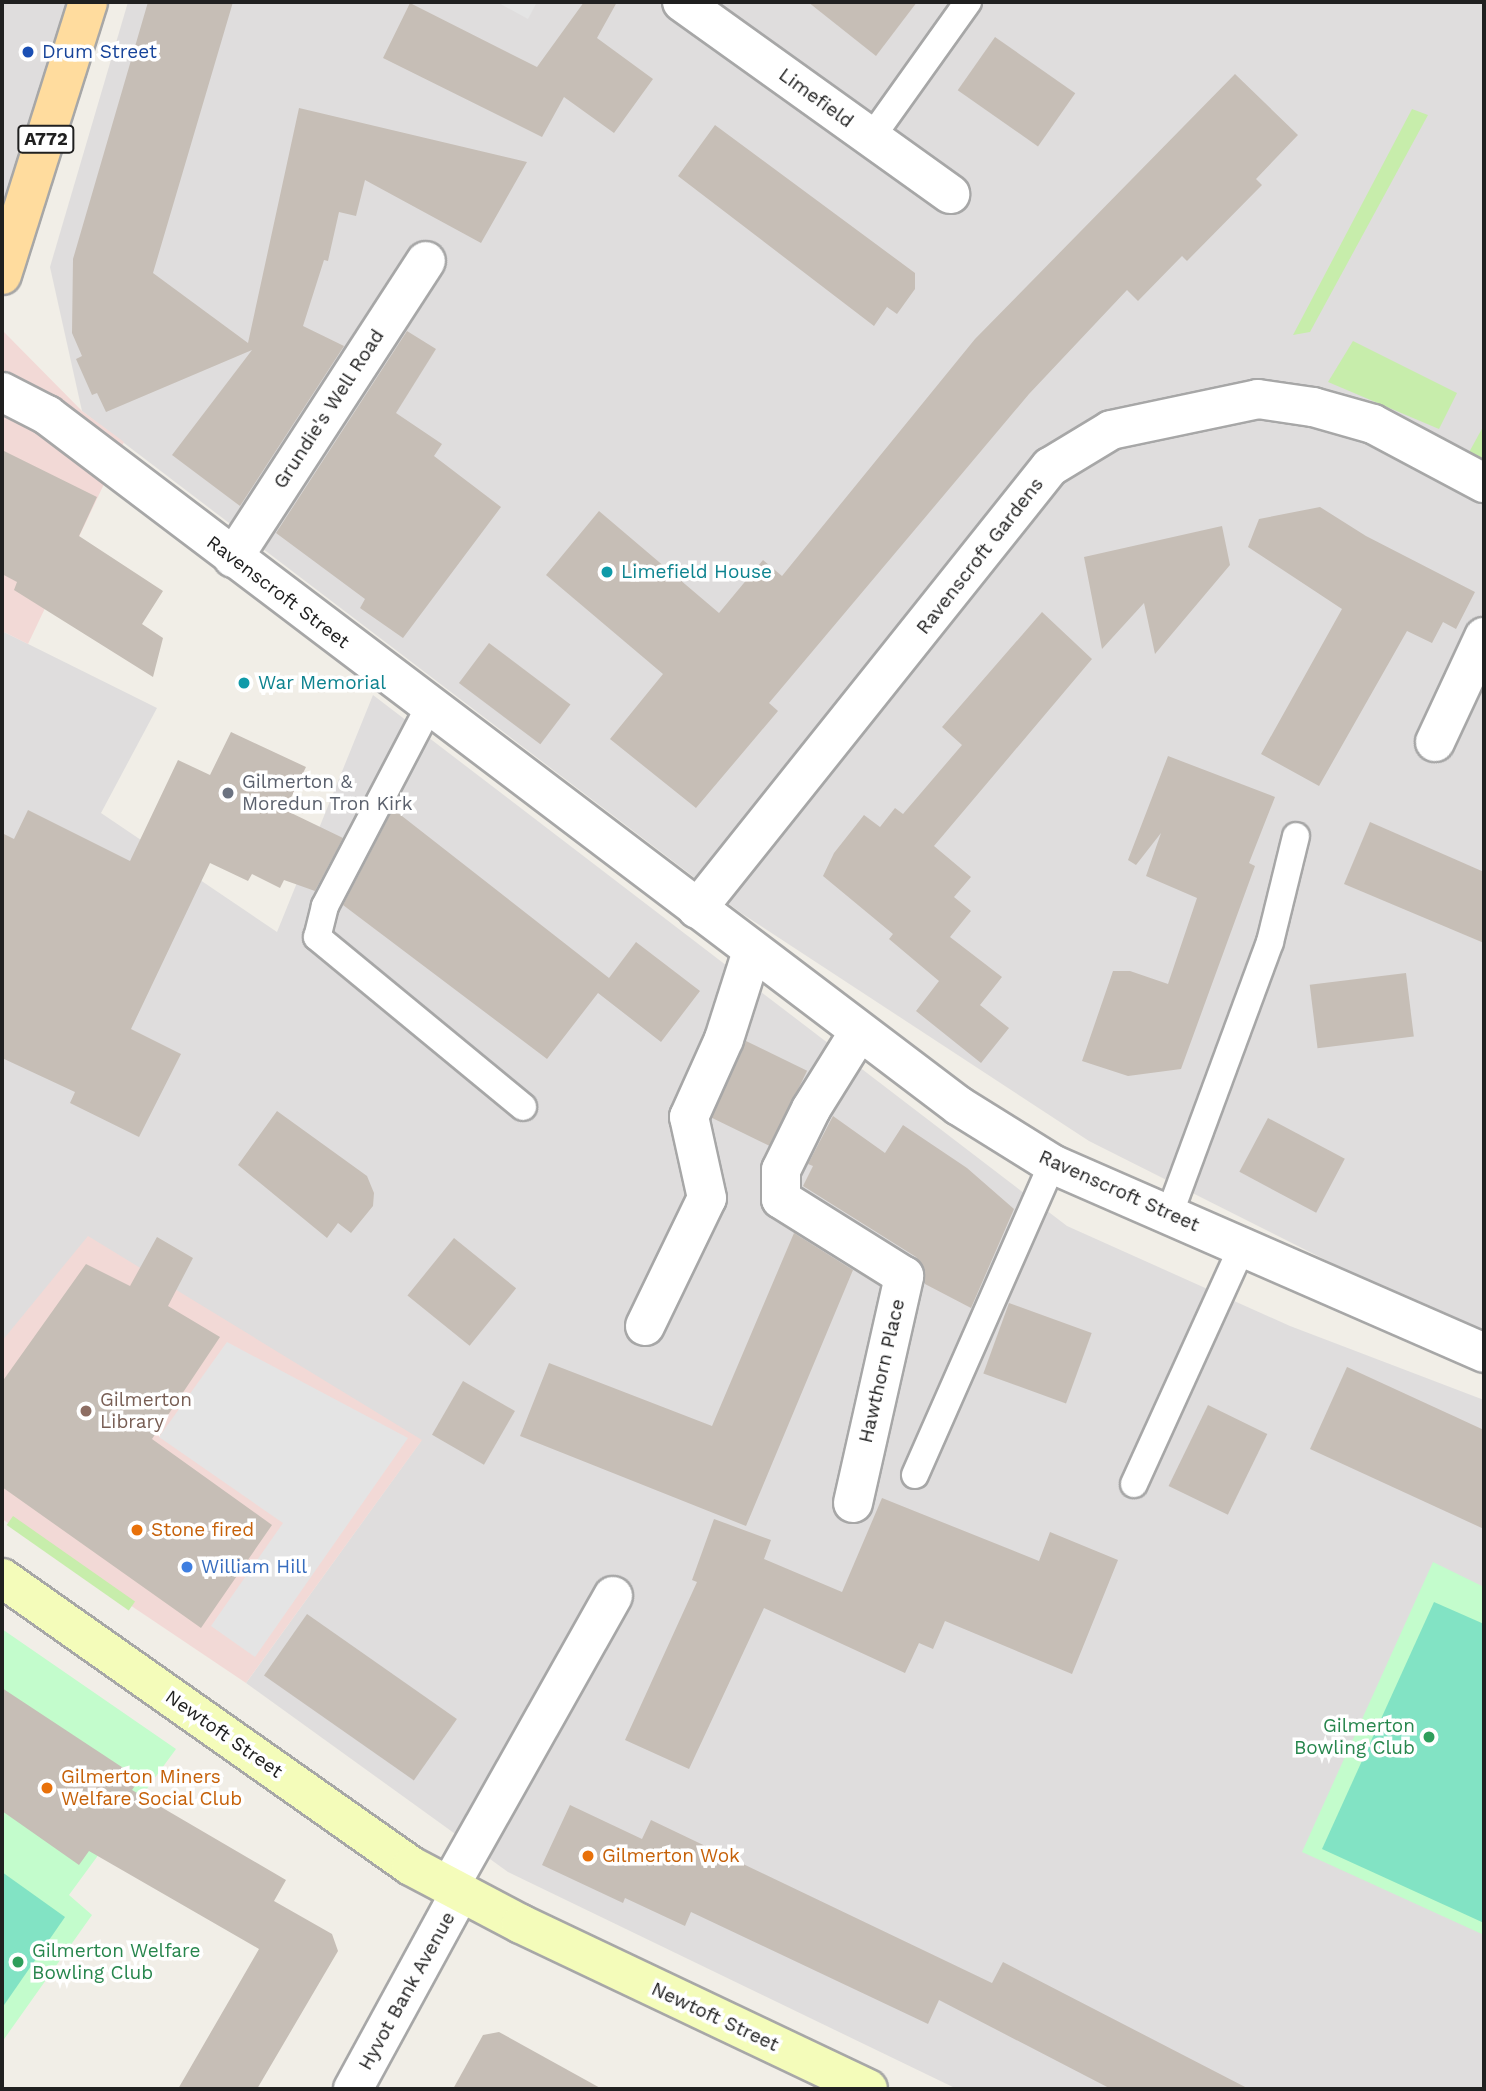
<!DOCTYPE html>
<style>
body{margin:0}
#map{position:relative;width:1486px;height:2091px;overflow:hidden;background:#f1eee7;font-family:"Work Sans",sans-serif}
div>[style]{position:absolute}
.residential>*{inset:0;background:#dfdddd}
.commercial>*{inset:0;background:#f2d9d6}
.grass>*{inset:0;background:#c7edab;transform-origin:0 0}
.park>*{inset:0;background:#c3fccc}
.pitch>*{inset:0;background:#82e3c4}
.parking>*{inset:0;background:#e4e4e4}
.building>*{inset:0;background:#c6beb6;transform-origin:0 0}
.roads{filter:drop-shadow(2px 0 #a7a7a7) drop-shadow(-2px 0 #a7a7a7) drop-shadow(0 2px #a7a7a7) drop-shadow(0 -2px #a7a7a7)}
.lane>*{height:26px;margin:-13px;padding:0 13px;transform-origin:13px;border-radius:13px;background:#fff}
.street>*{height:38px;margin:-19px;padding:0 19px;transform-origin:19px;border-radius:19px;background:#fff}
.secondary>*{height:38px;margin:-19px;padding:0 19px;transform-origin:19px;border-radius:19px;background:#f4fcba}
.primary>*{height:38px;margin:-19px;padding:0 19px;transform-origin:19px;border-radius:19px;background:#ffdc9e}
.dots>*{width:19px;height:19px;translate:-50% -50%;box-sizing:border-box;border:4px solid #fff;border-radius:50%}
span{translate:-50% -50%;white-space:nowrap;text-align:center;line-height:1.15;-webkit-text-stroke:7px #fff;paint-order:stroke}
.shield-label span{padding:2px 5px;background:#fff;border:2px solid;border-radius:5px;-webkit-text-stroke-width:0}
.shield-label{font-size:18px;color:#202020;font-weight:700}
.transit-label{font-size:19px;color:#164399}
.left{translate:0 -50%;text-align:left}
.street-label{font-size:19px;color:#202020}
.culture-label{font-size:19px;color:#0d838f}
.worship-label{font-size:19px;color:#5b616d}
.education-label{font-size:19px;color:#785e54}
.food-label{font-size:19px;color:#c56008}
.shop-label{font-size:19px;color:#366cbe}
.leisure-label{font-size:19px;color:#27864d}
.right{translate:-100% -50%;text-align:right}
.frame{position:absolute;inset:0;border:4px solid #202020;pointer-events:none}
</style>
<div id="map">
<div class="residential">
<div style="clip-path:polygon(2px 2px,70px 2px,2px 222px)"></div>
<div style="clip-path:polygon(128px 2px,1484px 2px,1484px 1335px,1445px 1320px,1089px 1141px,741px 913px,82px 411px,50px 267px)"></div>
<div style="clip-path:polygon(2px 631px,157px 708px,101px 813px,277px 932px,373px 695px,1067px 1226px,1290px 1326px,1484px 1400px,1484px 2089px,957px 2089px,508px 1872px,246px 1683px,421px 1441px,2px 1341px)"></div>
</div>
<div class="commercial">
<div style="clip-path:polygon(2px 330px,82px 411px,124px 442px,28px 644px,2px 631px)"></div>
<div style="clip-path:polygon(88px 1236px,422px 1440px,246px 1683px,2px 1519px,2px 1341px)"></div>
</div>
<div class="grass">
<div style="clip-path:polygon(1412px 109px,1428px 115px,1310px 332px,1293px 335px)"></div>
<div style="clip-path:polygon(1353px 341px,1457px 393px,1439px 429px,1328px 382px)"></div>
<div style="clip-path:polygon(1484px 425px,1484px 464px,1467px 456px)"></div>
<div style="left:13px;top:1516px;width:149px;height:11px;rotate:35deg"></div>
</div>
<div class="park">
<div style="clip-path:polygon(1433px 1562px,1484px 1587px,1484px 1935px,1302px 1852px)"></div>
<div style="clip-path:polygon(2px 1629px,176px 1749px,69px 1895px,92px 1915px,2px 2042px)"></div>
</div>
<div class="pitch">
<div style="clip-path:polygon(1434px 1602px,1484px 1624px,1484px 1923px,1322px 1849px)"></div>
<div style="clip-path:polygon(2px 1872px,65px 1917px,2px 2008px)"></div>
</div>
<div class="parking">
<div style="clip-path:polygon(497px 2px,537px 2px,528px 19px)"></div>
<div style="clip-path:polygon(227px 1342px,408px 1438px,255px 1657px,211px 1626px,283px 1523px,159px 1437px)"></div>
</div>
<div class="building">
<div style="clip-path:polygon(148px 2px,233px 2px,153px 273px,248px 343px,299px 108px,527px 162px,481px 243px,365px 180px,356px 216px,339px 212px,328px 261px,324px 260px,303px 326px,344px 346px,240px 506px,172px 455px,252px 350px,106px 412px,97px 393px,92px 395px,76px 359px,82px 356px,72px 333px,73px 259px)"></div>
<div style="clip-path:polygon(584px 2px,617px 2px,597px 38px,653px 79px,614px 133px,564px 97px,542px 137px,383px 58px,410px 3px,537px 67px)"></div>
<div style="clip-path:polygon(808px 2px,917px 2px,876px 56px)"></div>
<div style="left:995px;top:37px;width:98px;height:65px;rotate:35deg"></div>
<div style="clip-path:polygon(1235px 74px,1298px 135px,1256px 179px,1262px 185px,1187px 261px,1182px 256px,1138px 301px,1127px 290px,1029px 394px,769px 703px,778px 711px,696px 808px,610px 739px,663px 674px,546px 575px,599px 511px,719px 613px,763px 560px,782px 576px,975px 339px)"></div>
<div style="clip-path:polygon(715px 125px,915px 273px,915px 289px,897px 314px,887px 307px,874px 326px,678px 176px)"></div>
<div style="clip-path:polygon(407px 331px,436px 349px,396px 413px,442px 444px,434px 456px,501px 507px,403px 638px,360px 608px,365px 599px,276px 533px)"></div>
<div style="clip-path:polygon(2px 450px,97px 497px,79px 536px,163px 591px,142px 624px,163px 638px,153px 677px,14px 590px,17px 582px,2px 574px)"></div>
<div style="clip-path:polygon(1320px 507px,1366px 536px,1475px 592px,1456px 629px,1443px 622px,1432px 643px,1407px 631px,1319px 786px,1261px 754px,1342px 609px,1248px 547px,1259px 519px)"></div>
<div style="clip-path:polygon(1222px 526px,1230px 565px,1155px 654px,1144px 603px,1102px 649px,1084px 557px)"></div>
<div style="clip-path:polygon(1042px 612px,1092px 659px,934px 846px,971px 877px,954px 897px,971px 911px,950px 937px,1002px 977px,980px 1005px,1009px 1028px,981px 1063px,916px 1011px,939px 981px,889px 939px,893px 934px,823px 876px,834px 853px,864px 815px,880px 827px,895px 808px,903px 814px,962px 745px,942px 727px)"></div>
<div style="left:489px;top:643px;width:102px;height:50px;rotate:37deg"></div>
<div style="clip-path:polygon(231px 732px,306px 767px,285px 810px,343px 838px,315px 891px,284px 880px,280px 888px,252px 874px,248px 881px,210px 863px,131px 1029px,181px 1054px,139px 1137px,70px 1103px,75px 1092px,2px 1058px,2px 833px,14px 839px,28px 810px,130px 861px,178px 760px,210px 775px)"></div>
<div style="clip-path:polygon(1168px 756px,1275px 797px,1249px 863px,1255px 866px,1181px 1069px,1128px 1076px,1082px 1061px,1113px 971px,1130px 971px,1168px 984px,1197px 898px,1146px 876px,1161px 833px,1136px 865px,1128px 860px)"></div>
<div style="clip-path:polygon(393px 809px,609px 978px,636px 942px,700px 991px,661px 1042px,598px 993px,547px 1059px,343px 905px)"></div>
<div style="clip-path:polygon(1370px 822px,1484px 872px,1484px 943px,1344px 884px)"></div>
<div style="left:1406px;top:973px;width:64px;height:97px;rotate:83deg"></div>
<div style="left:746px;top:1041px;width:68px;height:84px;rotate:26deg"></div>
<div style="clip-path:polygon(277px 1111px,367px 1176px,374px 1193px,373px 1206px,351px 1233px,338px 1223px,327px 1238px,238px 1165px)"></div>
<div style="clip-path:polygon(833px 1116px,885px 1153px,903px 1125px,967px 1168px,1014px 1209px,971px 1308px,925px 1284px,924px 1268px,916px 1257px,803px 1186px,813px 1166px,808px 1164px)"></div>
<div style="left:1268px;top:1118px;width:87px;height:61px;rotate:28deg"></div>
<div style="clip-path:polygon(794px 1233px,853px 1270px,746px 1526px,520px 1436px,549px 1363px,712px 1426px)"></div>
<div style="clip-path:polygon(157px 1237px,193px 1258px,168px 1306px,220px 1337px,152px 1439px,272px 1525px,201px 1628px,2px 1487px,2px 1382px,86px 1264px,130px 1286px)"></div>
<div style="left:454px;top:1238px;width:80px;height:74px;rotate:39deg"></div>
<div style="left:1009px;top:1303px;width:88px;height:75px;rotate:20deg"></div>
<div style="clip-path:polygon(1347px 1367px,1484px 1430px,1484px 1529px,1310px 1449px)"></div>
<div style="left:463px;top:1381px;width:60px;height:62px;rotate:30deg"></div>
<div style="left:1208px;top:1405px;width:66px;height:90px;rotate:26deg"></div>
<div style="clip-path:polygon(882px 1498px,1039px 1561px,1050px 1532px,1118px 1560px,1072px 1674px,945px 1621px,933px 1649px,919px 1643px,905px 1673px,764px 1608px,689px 1769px,625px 1740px,697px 1582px,692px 1580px,714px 1519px,771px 1540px,764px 1559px,842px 1592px)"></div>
<div style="left:307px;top:1614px;width:183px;height:75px;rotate:35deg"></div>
<div style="clip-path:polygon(2px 1688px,140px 1779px,132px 1790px,286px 1880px,274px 1901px,332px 1934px,338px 1951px,257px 2089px,178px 2089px,259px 1949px,89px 1851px,79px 1865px,2px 1811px)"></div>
<div style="clip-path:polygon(570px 1805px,642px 1839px,651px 1820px,992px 1983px,1003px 1962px,1249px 2089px,1111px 2089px,939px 2000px,928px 2024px,691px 1912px,685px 1926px,625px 1898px,623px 1903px,542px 1865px)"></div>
<div style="clip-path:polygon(499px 2032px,602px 2089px,453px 2089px,483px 2035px)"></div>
</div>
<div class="roads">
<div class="lane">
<div style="left:871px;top:138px;width:167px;rotate:-54.5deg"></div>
<div style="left:429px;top:707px;width:225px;rotate:117.6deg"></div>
<div style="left:325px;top:906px;width:32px;rotate:104deg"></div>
<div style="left:317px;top:937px;width:267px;rotate:39.5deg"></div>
<div style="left:1169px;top:1215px;width:291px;rotate:-69.7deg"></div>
<div style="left:1270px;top:942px;width:109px;rotate:-76.2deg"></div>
<div style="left:915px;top:1475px;width:340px;rotate:-66.2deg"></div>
<div style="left:1134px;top:1484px;width:260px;rotate:-65.5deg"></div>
</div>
<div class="street">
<div style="left:682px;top:2px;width:330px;rotate:35.6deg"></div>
<div style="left:2px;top:392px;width:51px;rotate:27.1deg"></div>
<div style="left:47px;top:415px;width:1144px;rotate:37.15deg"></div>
<div style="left:959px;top:1106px;width:110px;rotate:31.9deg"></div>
<div style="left:1052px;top:1164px;width:472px;rotate:23.6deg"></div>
<div style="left:233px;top:558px;width:354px;rotate:-57deg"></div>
<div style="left:1435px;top:742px;width:116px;rotate:-65deg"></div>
<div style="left:697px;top:909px;width:566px;rotate:-51.39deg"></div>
<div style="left:1050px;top:467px;width:71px;rotate:-31.2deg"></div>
<div style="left:1111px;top:430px;width:150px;rotate:-11.9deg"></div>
<div style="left:1258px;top:399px;width:56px;rotate:8.3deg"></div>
<div style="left:1313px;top:407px;width:62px;rotate:15.8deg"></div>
<div style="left:1373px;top:424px;width:126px;rotate:28deg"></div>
<div style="left:645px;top:1326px;width:142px;rotate:-64.2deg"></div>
<div style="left:707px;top:1198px;width:83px;rotate:-102.5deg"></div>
<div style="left:689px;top:1117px;width:85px;rotate:-65.8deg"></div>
<div style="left:724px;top:1039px;width:92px;rotate:-72.3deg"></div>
<div style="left:853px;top:1503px;width:233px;rotate:-77.3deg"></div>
<div style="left:904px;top:1276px;width:145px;rotate:-148deg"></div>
<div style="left:781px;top:1199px;width:29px;rotate:-90deg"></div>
<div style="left:781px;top:1170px;width:68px;rotate:-63.8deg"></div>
<div style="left:811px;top:1109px;width:91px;rotate:-58.1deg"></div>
<div style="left:449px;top:1887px;width:334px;rotate:-60.6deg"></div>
<div style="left:353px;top:2089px;width:223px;rotate:-61.4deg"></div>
</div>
<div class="secondary">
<div style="left:2px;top:1578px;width:500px;rotate:35.15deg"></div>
<div style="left:411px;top:1866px;width:124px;rotate:27.8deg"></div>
<div style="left:521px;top:1924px;width:384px;rotate:25.4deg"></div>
</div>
<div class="primary">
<div style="left:2px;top:275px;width:286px;rotate:-72.5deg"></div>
</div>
</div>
<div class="dots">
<div style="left:28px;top:52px;background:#1a4fb4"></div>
<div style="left:607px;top:572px;background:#0f9aa8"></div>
<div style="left:244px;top:683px;background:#0f9aa8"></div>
<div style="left:228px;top:793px;background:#6b7280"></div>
<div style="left:86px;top:1411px;background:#8d6e63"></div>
<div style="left:137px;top:1530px;background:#e8710a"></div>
<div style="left:187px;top:1567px;background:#3f7fe0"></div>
<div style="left:1429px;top:1737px;background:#2e9e5b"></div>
<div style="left:47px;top:1788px;background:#e8710a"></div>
<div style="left:588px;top:1856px;background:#e8710a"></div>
<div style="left:18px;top:1962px;background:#2e9e5b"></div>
</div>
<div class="shield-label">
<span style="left:46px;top:139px">A772</span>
</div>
<div class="transit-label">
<span class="left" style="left:42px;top:52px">Drum Street</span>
</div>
<div class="street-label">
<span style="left:816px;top:98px;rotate:36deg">Limefield</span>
<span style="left:329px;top:409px;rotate:-57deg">Grundie's Well Road</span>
<span style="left:980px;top:556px;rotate:-52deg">Ravenscroft Gardens</span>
<span style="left:278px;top:592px;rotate:37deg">Ravenscroft Street</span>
<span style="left:1119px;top:1191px;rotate:24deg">Ravenscroft Street</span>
<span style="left:882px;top:1371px;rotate:-77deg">Hawthorn Place</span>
<span style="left:224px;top:1734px;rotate:35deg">Newtoft Street</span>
<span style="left:407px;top:1991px;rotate:-61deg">Hyvot Bank Avenue</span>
<span style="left:715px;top:2017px;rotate:25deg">Newtoft Street</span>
</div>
<div class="culture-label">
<span class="left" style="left:621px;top:572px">Limefield House</span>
<span class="left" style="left:258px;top:683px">War Memorial</span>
</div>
<div class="worship-label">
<span class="left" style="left:242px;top:793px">Gilmerton &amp;<br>Moredun Tron Kirk</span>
</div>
<div class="education-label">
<span class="left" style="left:100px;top:1411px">Gilmerton<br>Library</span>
</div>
<div class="food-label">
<span class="left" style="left:151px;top:1530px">Stone fired</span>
<span class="left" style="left:61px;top:1788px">Gilmerton Miners<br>Welfare Social Club</span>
<span class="left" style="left:602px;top:1856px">Gilmerton Wok</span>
</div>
<div class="shop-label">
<span class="left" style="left:201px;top:1567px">William Hill</span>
</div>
<div class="leisure-label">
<span class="right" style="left:1415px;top:1737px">Gilmerton<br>Bowling Club</span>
<span class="left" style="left:32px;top:1962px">Gilmerton Welfare<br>Bowling Club</span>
</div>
<div class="frame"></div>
</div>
